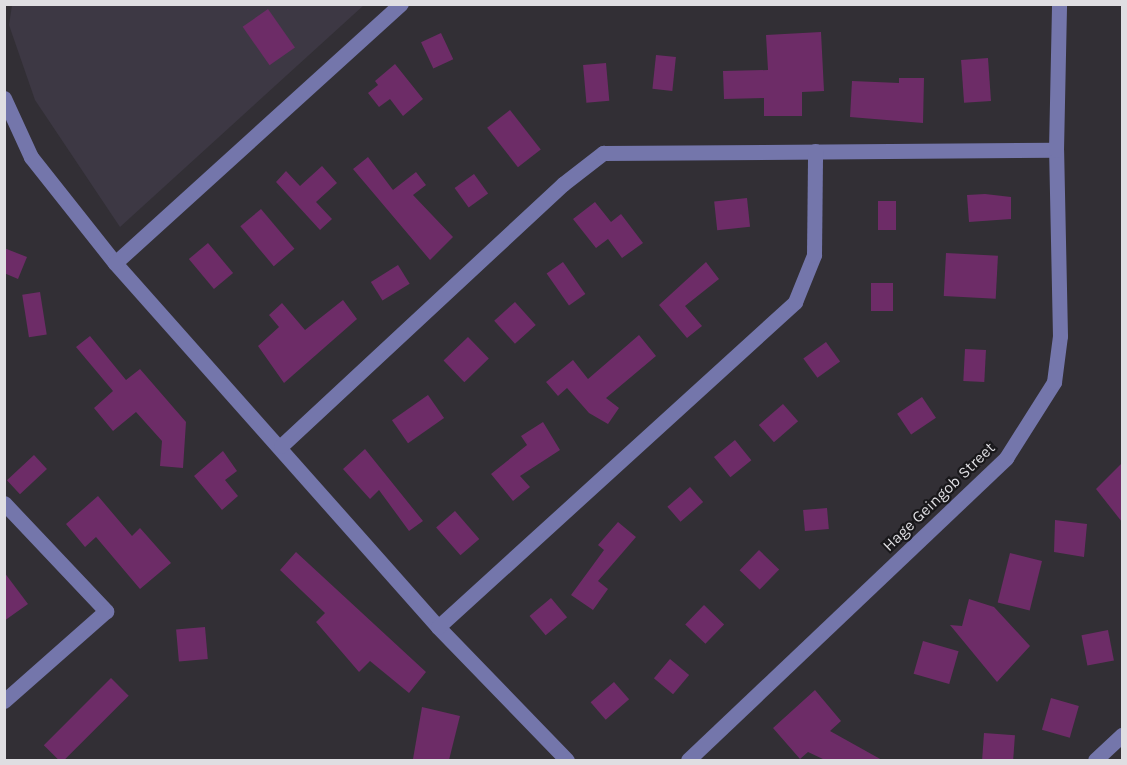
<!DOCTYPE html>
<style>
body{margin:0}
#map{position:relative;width:1127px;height:765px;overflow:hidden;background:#322f35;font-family:Karla,sans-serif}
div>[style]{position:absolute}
.built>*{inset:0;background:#3d3844}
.building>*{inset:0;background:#6d2c67;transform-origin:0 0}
.minor>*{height:15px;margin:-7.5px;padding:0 7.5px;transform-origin:7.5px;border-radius:7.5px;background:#7476ab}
span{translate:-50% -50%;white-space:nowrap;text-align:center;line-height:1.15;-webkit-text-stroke:4.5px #19181b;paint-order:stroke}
.street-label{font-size:16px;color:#dfdee2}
.frame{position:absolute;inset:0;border:6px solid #dfdee2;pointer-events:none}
</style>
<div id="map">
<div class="built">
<div style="clip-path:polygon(12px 5px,364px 5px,120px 227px,35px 100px,9px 25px)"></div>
</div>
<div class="building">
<div style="left:268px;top:9px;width:47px;height:31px;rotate:55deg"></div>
<div style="clip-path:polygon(821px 32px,824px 91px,802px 92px,802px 116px,764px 116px,764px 98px,724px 99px,723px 71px,768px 70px,766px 35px)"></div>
<div style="left:441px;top:33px;width:29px;height:22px;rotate:65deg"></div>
<div style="left:656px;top:55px;width:20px;height:34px;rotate:6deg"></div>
<div style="left:988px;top:58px;width:43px;height:27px;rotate:86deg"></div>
<div style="left:606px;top:63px;width:38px;height:23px;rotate:85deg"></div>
<div style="clip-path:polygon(395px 64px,423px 99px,403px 116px,390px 99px,379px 107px,368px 93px,378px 85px,375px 81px)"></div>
<div style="clip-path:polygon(899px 78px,924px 78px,923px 123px,850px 117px,852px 81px,899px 83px)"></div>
<div style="left:510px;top:110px;width:50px;height:29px;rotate:52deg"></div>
<div style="clip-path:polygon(368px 157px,393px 190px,416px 172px,426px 185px,413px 195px,453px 237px,430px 260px,353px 169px)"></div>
<div style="clip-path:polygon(322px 166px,337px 183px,316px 202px,332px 219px,320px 230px,276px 182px,286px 171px,300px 186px)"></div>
<div style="left:474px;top:174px;width:24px;height:24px;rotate:54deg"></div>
<div style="clip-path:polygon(985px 194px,1011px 197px,1011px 219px,969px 222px,967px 195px)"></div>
<div style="left:747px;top:198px;width:29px;height:33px;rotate:84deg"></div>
<div style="left:878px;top:201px;width:18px;height:29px"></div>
<div style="clip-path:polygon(595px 202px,611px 222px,621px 214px,643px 243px,622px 258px,608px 239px,596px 248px,573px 219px)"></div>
<div style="left:261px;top:209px;width:52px;height:27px;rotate:50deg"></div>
<div style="left:208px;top:243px;width:39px;height:25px;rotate:50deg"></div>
<div style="clip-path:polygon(4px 248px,27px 257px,18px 279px,4px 273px)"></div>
<div style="left:946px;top:253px;width:52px;height:43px;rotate:3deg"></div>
<div style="left:563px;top:262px;width:39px;height:20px;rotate:55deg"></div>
<div style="clip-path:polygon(706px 262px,719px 279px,685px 306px,702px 326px,687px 338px,659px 305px)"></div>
<div style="left:398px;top:265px;width:22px;height:32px;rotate:58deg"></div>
<div style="left:893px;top:283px;width:28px;height:22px;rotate:90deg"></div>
<div style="left:40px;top:292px;width:43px;height:18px;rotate:81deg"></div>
<div style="clip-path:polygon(343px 300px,357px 319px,284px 383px,258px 346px,279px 327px,269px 315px,282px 303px,305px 330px)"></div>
<div style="left:515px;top:302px;width:31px;height:28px;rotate:48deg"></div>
<div style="clip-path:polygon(639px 335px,656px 356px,606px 398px,619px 408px,608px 424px,589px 413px,567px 388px,558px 396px,546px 382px,573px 360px,588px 379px)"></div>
<div style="clip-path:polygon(90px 336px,126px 380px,140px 369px,186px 422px,183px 468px,160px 466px,162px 441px,136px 412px,113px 431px,94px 408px,113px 391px,76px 347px)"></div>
<div style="left:468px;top:337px;width:30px;height:34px;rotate:46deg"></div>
<div style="left:826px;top:342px;width:24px;height:28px;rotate:54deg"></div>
<div style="left:965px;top:349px;width:21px;height:32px;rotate:3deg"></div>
<div style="left:428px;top:395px;width:28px;height:44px;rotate:55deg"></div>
<div style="left:922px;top:397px;width:25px;height:30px;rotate:56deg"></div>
<div style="left:783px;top:404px;width:23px;height:32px;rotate:49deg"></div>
<div style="clip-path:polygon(543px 422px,560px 450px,520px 476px,530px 487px,513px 501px,491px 474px,527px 445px,521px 436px)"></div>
<div style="left:735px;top:440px;width:26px;height:27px;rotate:51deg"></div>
<div style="clip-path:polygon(365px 449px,423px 521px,409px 531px,379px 490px,370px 499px,343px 469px)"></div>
<div style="clip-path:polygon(223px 451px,237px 471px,225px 480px,238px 496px,222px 510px,194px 476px)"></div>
<div style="left:34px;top:455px;width:19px;height:37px;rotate:47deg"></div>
<div style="clip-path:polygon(1122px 463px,1122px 522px,1096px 489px)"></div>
<div style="left:690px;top:487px;width:20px;height:30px;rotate:49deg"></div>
<div style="clip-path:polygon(98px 496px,132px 536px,140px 528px,171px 563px,140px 589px,96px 537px,85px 547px,66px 524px)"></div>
<div style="left:827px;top:508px;width:21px;height:24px;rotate:85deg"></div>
<div style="left:455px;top:511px;width:37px;height:25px;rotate:49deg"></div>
<div style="clip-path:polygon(1055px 520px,1087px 524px,1084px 557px,1054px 552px)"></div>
<div style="clip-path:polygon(618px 522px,636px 537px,598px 581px,608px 589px,593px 610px,571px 595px,604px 550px,598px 545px)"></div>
<div style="left:759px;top:550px;width:28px;height:28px;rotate:44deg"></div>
<div style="clip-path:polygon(296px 552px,426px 672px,409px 693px,370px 661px,359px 672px,316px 622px,325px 613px,280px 570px)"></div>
<div style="left:1010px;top:553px;width:33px;height:51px;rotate:14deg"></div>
<div style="clip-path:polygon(4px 572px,28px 604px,4px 621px)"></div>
<div style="left:551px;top:598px;width:25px;height:28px;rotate:50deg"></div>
<div style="clip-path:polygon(969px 599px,994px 607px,1030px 646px,997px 682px,950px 625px,962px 626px)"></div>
<div style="left:704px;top:605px;width:28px;height:27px;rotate:44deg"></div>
<div style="left:205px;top:627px;width:32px;height:29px;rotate:85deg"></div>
<div style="left:1108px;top:630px;width:31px;height:27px;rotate:79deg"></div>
<div style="left:923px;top:641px;width:37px;height:34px;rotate:16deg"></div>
<div style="left:670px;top:659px;width:25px;height:25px;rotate:40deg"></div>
<div style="left:111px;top:678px;width:25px;height:95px;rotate:45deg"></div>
<div style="left:614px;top:682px;width:23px;height:31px;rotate:49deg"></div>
<div style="clip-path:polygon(815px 690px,841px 721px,830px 731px,882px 760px,825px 760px,808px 752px,800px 759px,773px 728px)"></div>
<div style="left:1051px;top:698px;width:29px;height:33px;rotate:16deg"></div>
<div style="clip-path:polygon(422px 707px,460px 716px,449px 760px,413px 759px)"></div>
<div style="left:984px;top:733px;width:31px;height:27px;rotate:4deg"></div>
</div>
<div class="minor">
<div style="left:4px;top:98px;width:65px;rotate:65.4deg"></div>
<div style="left:31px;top:157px;width:135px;rotate:51.6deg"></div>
<div style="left:115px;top:263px;width:487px;rotate:48.4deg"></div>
<div style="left:438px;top:627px;width:185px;rotate:45.9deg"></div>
<div style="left:115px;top:263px;width:386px;rotate:-42.2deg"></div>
<div style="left:281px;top:446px;width:385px;rotate:-42.9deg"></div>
<div style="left:563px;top:184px;width:51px;rotate:-37.8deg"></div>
<div style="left:603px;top:153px;width:453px;rotate:-0.4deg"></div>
<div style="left:4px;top:503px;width:149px;rotate:46.6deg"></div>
<div style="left:106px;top:611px;width:136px;rotate:138.6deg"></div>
<div style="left:438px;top:627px;width:483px;rotate:-42.3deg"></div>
<div style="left:795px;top:302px;width:51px;rotate:-68deg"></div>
<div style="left:814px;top:255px;width:104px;rotate:-89.4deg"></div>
<div style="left:688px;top:760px;width:439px;rotate:-43.5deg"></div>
<div style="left:1006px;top:458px;width:90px;rotate:-57.7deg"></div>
<div style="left:1054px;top:382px;width:46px;rotate:-82.6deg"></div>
<div style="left:1060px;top:336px;width:186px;rotate:-91.2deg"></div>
<div style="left:1056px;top:150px;width:146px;rotate:-88.8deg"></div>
<div style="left:1095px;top:760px;width:37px;rotate:-43deg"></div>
</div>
<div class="street-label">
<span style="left:939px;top:497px;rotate:-44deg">Hage Geingob Street</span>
</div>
<div class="frame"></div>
</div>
